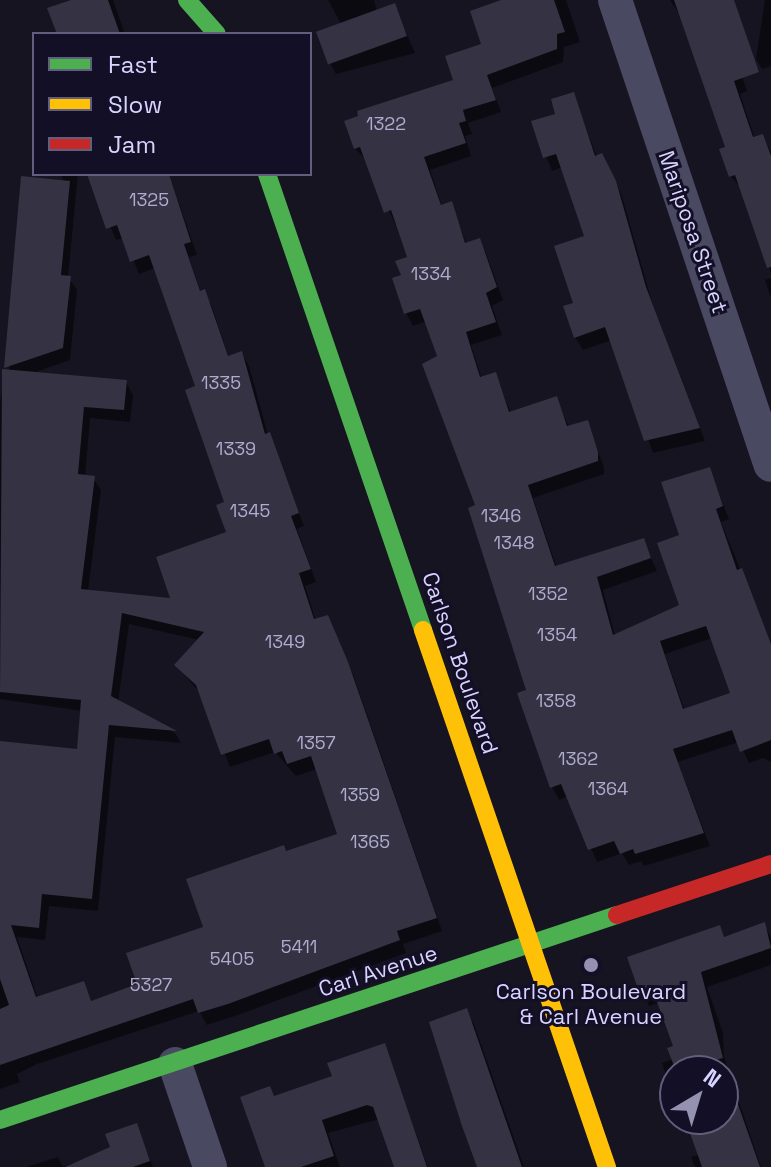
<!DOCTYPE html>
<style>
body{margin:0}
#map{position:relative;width:771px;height:1167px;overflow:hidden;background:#161421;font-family:"Space Grotesk",sans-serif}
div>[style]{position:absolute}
.shadow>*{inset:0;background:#0007}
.building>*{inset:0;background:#343243;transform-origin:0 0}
.street>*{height:34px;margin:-17px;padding:0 17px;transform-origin:17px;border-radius:17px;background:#4a4962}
.fast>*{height:18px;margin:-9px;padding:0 9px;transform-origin:9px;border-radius:9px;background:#4caf50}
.slow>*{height:18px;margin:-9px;padding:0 9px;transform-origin:9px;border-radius:9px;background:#ffc107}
.jam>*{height:18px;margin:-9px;padding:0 9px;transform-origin:9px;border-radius:9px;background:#c62828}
.dots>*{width:22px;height:22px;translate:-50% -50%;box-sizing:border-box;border:4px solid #130f26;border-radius:50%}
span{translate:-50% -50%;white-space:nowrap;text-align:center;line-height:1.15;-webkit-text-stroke:6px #130f26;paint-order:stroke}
.number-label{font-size:18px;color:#b0acd0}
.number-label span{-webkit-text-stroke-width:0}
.street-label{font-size:22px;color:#d9d4ff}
.poi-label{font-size:22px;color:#d9d4ff}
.legend{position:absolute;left:32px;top:32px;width:280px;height:144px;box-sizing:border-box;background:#130f26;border:2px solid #625e7d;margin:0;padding:10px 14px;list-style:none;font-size:24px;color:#d9d4ff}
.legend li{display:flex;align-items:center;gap:16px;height:40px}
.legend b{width:40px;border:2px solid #625e7d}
.north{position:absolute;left:659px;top:1055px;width:80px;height:80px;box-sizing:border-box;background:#130f26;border:2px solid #625e7d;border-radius:50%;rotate:38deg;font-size:22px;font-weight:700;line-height:32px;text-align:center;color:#d9d4ff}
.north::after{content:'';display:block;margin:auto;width:28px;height:36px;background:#9591b1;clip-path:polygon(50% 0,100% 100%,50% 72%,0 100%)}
</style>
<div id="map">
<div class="shadow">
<div style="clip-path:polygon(77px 0,113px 0,125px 34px,58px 34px)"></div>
<div style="clip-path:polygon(328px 0,374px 0,377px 11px,394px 5px,415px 53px,336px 74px,327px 58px,341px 24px)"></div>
<div style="clip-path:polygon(evenodd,501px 0,566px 0,580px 42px,564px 47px,563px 62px,492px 88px,501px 112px,468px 123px,472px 134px,465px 136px,471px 156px,430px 170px,442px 206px,451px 204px,467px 245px,479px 241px,486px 253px,503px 300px,492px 306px,502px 335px,471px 345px,482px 379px,495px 374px,511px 413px,556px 398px,569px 427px,587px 422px,604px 467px,604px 474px,533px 498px,557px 568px,643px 540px,657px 571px,603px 590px,615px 636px,682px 606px,682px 537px,709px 469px,729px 519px,721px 522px,771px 645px,771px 762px,763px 758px,749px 763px,739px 742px,678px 762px,710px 846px,644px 866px,641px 861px,629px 865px,622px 853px,597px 862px,568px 796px,559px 800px,552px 787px,439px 356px,427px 321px,413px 326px,406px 313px,403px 276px,410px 258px,367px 160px,355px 149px,455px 81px,484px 46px,501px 0,712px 638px,733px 695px,685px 711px,665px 654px,712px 638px)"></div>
<div style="clip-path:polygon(670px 0,717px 0,747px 91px,740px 94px,755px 139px,762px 136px,771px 152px,771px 274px,741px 188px,731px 177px,722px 150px,727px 148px,683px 20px)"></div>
<div style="clip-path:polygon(765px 0,771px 0,771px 66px,762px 69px,756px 59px)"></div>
<div style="clip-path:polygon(573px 94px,597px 157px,609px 168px,622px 196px,652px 302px,705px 441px,653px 453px,612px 340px,583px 350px,575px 337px,587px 237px,563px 167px,552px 171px,533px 123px,558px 115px)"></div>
<div style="clip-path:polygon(evenodd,61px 174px,78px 174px,68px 277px,77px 290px,70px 360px,30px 374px,126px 382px,133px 395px,130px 422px,90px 418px,85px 477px,93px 478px,101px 490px,88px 591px,173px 600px,228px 533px,227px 504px,198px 388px,155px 268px,139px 274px,124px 238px,116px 240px,89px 174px,169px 174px,197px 255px,189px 257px,201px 293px,211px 304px,229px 358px,242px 354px,249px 366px,268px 435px,304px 526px,297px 529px,316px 582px,305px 586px,316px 621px,327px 617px,354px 677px,442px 931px,403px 944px,406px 953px,235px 1016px,207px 1025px,199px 1011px,37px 1064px,17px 1074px,20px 1082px,0 1089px,0 745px,78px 752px,82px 711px,0 699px,0 403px,4px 371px,8px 372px,64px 182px,61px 174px,129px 624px,199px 640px,176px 665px,201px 694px,230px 767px,275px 752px,296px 776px,317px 769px,340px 835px,287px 853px,139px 986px,92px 1002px,83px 983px,38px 999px,17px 937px,45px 940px,49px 906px,98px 911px,115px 737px,181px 743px,175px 733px,118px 703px,129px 624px)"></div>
<div style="clip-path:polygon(771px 278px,771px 298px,765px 280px)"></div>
<div style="clip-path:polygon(764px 925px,771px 937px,771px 965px,707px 987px,723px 1033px,724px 1057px,761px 1167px,695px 1167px,691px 1157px,700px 1154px,684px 1119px,723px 1119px,723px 1071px,675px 1071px,675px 1102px,662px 1063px,673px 1059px,676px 1047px,660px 1002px,649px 1006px,630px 958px,719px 928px,725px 939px)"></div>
<div style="clip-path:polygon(466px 1011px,474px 1024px,524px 1167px,479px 1167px)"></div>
<div style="clip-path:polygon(384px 1045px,428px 1167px,396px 1167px,380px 1119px,328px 1133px,340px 1167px,267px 1167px,275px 1098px,334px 1077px)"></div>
<div style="clip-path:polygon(136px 1126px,153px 1167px,26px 1167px,58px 1157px,63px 1167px,113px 1149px)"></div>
</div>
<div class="building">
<div style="clip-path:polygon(71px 0,108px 0,120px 34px,57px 34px,47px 8px)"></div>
<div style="clip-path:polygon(evenodd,501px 0,554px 0,565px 32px,557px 34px,557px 49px,487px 75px,496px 100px,463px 110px,466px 121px,459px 123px,466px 143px,424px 157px,441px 205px,452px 201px,465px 243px,480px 238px,497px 287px,486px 293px,496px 322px,466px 332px,480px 377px,496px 372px,509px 412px,557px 396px,567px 426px,588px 420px,598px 452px,598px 461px,528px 485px,555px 566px,644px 538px,651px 558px,597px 577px,613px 635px,679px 605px,657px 543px,679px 535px,661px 482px,710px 467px,723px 506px,716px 509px,737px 570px,742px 568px,771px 644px,771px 740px,740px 752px,732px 730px,673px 749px,704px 833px,635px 854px,633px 849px,620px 854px,614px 841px,588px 850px,561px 784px,550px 788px,517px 693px,526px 690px,468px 508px,475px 505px,422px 364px,437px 356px,420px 309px,404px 314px,392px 278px,401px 275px,395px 261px,407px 257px,391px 210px,384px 213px,360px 147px,354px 149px,344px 121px,358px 116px,357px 111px,453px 80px,445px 56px,481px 44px,470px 11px,501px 0,706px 626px,730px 693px,683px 709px,660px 641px,706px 626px)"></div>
<div style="clip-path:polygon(674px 0,734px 0,759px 72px,734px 81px,753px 137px,763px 134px,771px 156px,771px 267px,767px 268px,735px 175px,729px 177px,719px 149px,725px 147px)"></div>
<div style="left:395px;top:3px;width:35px;height:84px;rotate:70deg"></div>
<div style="clip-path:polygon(574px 92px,595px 156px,602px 153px,616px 181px,646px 287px,700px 428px,644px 441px,605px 327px,574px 338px,563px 306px,573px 303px,554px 246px,584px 236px,556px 154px,543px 158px,531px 121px,555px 114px,551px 99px)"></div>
<div style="clip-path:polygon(evenodd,87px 174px,169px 174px,191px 242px,184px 244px,200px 291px,205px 289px,228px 356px,242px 351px,265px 434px,270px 432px,299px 513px,291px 516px,311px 569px,299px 573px,314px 619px,328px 615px,348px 662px,437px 918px,397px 931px,400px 940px,228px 1004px,198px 1013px,193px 999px,0 1065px,0 1009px,9px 1005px,0 979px,0 741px,77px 749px,81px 700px,0 692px,2px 369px,127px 380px,124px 410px,84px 407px,78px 474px,95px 476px,81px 589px,170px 598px,156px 557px,226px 532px,216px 505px,224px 502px,185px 390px,195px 386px,149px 255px,130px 262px,117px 225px,106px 229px,87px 174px,122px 613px,204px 632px,174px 665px,196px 685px,221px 755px,269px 739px,274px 754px,282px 751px,287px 764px,311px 756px,337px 834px,286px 851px,284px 845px,186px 879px,203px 927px,126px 953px,137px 984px,91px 1001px,84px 981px,36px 997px,11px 925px,39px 928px,42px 894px,92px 899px,109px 725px,177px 731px,111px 696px,122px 613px)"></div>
<div style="clip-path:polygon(21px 176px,70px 181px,61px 275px,71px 276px,63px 348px,4px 368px)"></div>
<div style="clip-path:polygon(765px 922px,771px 948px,701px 972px,723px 1058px,676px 1071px,667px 1048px,673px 1046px,652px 988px,639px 992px,627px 957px,720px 925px,724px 937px)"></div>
<div style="clip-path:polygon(467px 1008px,496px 1092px,522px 1167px,477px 1167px,462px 1126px,429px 1022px)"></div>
<div style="clip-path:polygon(385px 1043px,427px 1167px,394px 1167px,373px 1107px,367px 1105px,322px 1120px,334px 1156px,301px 1167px,265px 1167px,240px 1097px,270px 1086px,274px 1096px,332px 1076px,327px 1063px)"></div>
<div style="clip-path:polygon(727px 1073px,760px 1167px,702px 1167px,685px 1119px,723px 1119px)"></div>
<div style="clip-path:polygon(137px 1123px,150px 1161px,133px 1167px,65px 1167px,110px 1147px,105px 1134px)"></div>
</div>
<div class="street">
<div style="left:615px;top:0;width:490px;rotate:71.5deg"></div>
<div style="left:175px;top:1064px;width:109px;rotate:71.2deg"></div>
</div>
<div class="fast">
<div style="left:187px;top:0;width:45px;rotate:48.6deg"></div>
<div style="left:267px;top:174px;width:482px;rotate:71.1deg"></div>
<div style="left:0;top:1120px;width:650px;rotate:-18.38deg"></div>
</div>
<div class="slow">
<div style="left:423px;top:630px;width:568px;rotate:71.09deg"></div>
</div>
<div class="jam">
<div style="left:617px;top:915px;width:162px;rotate:-18.3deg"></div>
</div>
<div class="dots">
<div style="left:591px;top:965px;background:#9591b1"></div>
</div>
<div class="number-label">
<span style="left:386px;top:124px">1322</span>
<span style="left:149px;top:200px">1325</span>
<span style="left:431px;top:274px">1334</span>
<span style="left:221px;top:383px">1335</span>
<span style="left:236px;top:449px">1339</span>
<span style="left:250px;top:511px">1345</span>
<span style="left:501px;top:516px">1346</span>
<span style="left:514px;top:543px">1348</span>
<span style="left:548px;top:594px">1352</span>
<span style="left:557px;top:635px">1354</span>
<span style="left:285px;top:642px">1349</span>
<span style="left:556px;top:701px">1358</span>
<span style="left:316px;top:743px">1357</span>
<span style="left:578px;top:759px">1362</span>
<span style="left:608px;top:789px">1364</span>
<span style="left:360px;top:795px">1359</span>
<span style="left:370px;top:842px">1365</span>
<span style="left:299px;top:947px">5411</span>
<span style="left:232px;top:959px">5405</span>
<span style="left:151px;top:985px">5327</span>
</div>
<div class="street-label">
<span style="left:693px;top:232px;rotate:71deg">Mariposa Street</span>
<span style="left:460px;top:663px;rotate:71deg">Carlson Boulevard</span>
<span style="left:378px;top:971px;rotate:-18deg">Carl Avenue</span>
</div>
<div class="poi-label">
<span style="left:591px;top:1004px">Carlson Boulevard<br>&amp; Carl Avenue</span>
</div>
<ul class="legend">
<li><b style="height:10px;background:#4caf50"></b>Fast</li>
<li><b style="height:10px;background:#ffc107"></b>Slow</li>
<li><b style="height:10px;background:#c62828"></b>Jam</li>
</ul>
<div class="north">N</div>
</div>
